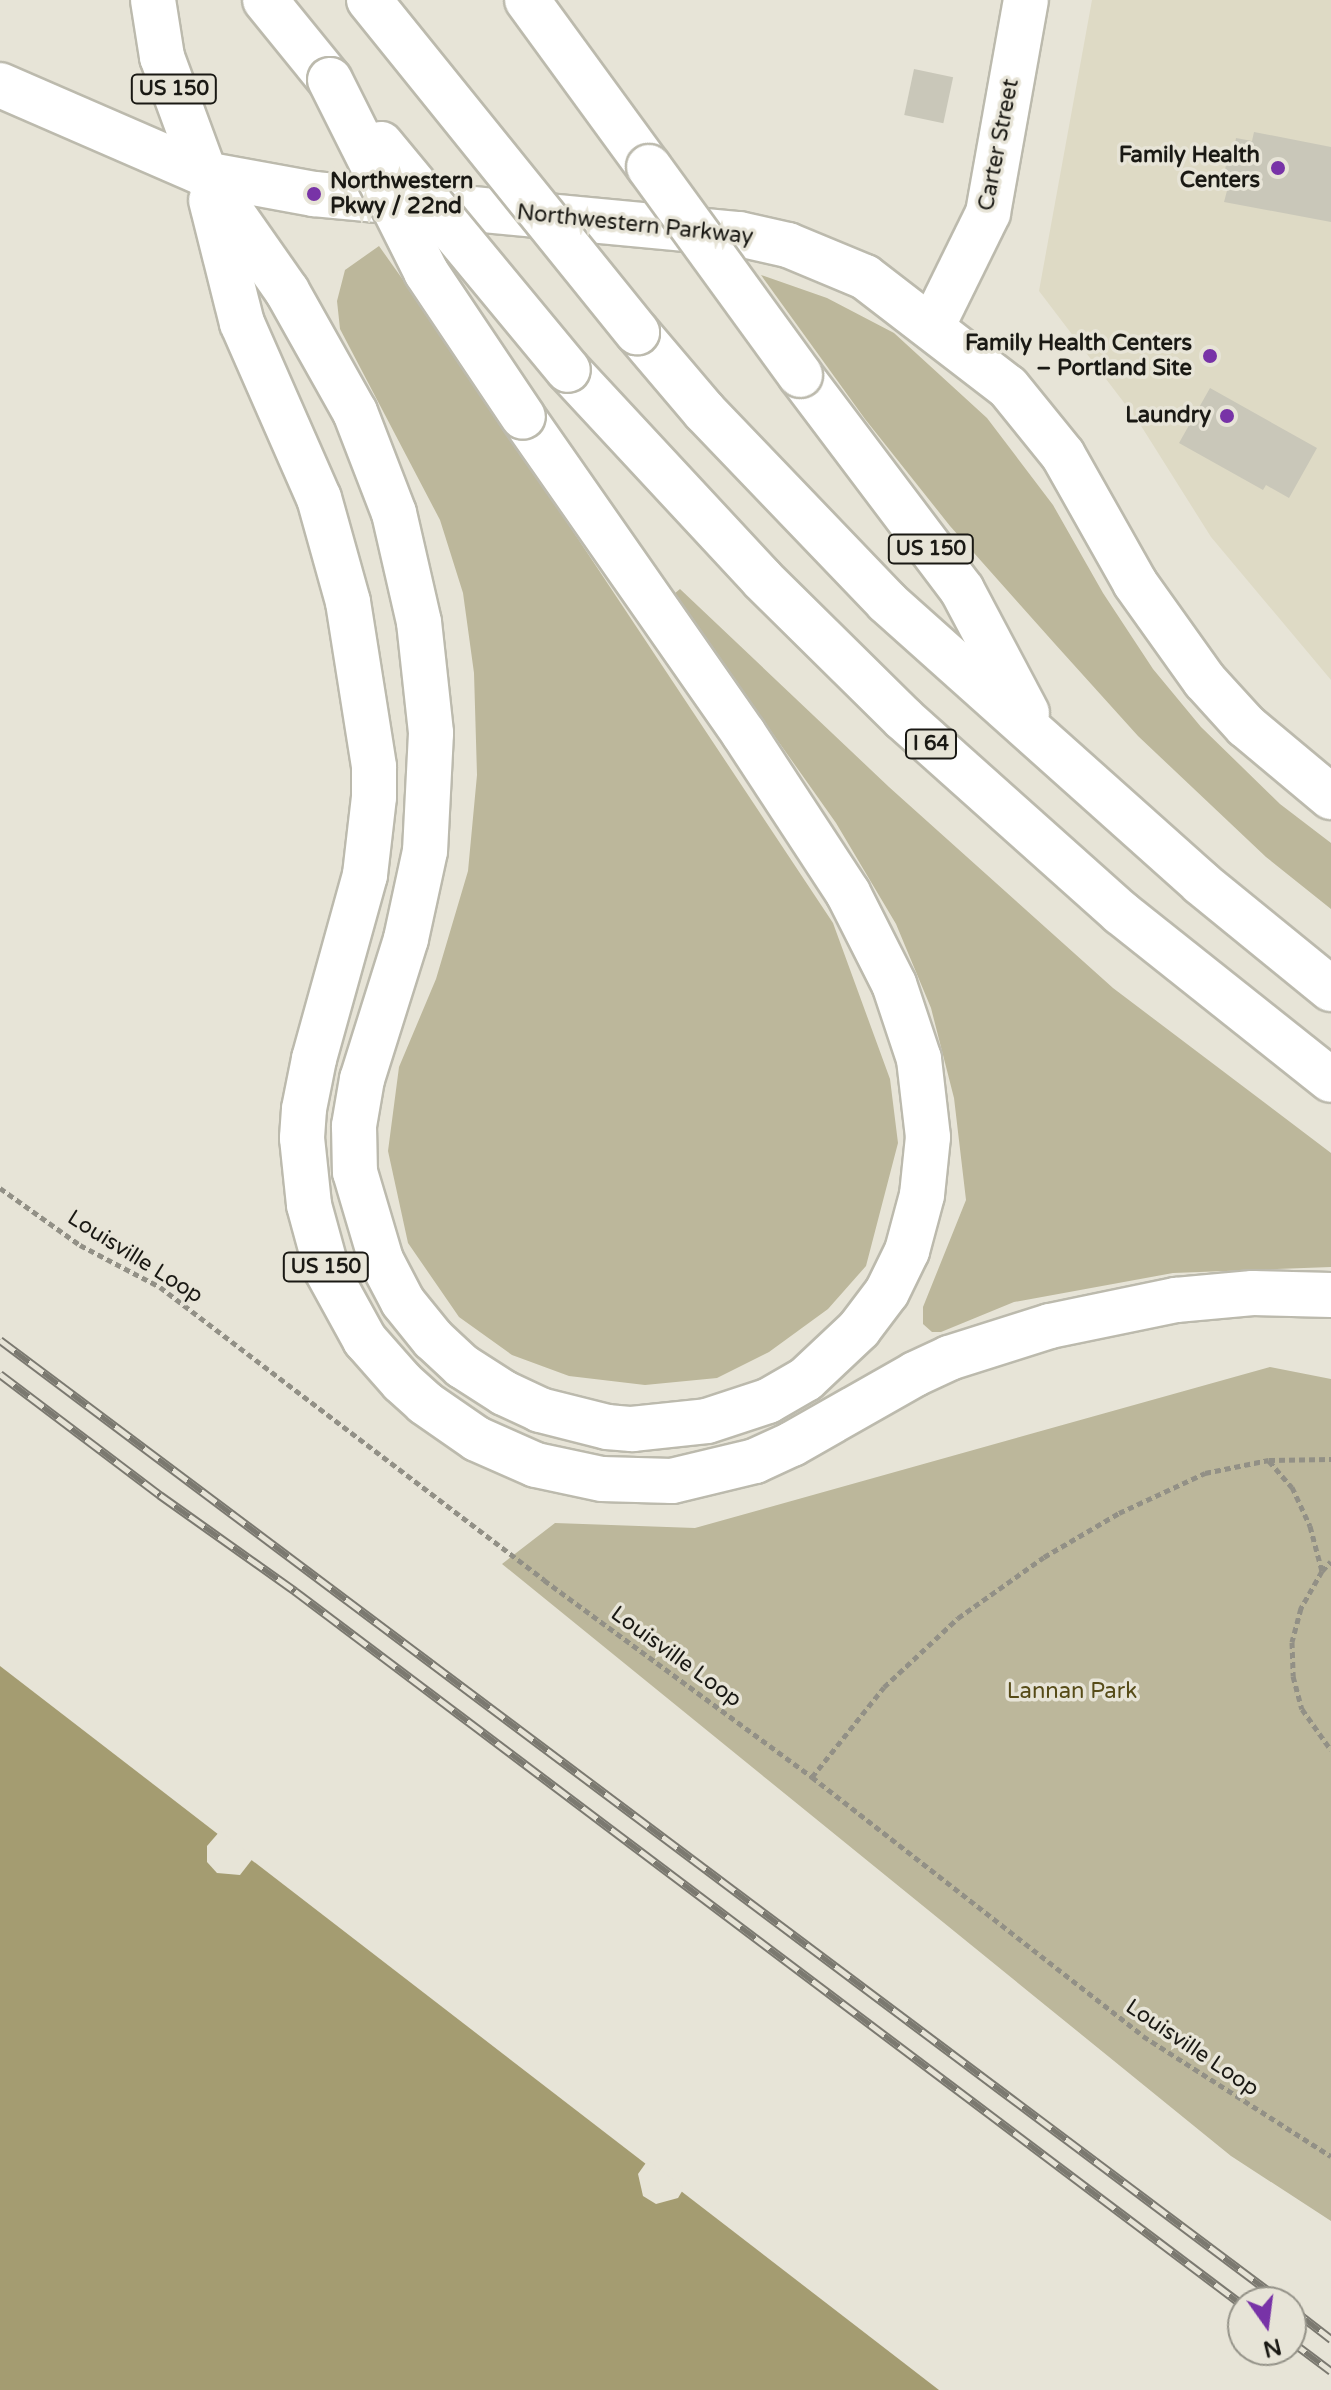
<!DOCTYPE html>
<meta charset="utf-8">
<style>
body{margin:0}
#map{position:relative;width:1331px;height:2390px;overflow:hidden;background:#e7e4d7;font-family:"Varela Round",sans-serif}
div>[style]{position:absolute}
.built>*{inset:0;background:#dedac5}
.green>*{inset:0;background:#bcb79b}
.water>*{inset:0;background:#a49c71}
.pier>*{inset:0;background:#e7e4d7}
.building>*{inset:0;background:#c9c7b9;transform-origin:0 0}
.path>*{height:5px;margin-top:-2.5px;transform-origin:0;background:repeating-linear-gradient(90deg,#929086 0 6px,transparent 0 10px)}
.roads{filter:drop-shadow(2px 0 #bcbaad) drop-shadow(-2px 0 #bcbaad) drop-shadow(0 2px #bcbaad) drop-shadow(0 -2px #bcbaad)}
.minor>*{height:44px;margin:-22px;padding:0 22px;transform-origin:22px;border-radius:22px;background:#fff}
.primary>*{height:44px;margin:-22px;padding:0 22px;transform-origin:22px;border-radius:22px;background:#fff}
.motorway>*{height:44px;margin:-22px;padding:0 22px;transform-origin:22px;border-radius:22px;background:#fff}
.rail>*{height:9px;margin-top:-4.5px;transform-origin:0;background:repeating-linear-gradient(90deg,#e7e4d7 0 18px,#7b7970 0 36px);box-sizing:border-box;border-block:2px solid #7b7970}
.bridges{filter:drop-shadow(2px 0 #bcbaad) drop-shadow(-2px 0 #bcbaad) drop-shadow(0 2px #bcbaad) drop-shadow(0 -2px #bcbaad)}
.motorway-bridge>*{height:44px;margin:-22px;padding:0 22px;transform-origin:22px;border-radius:22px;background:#fff}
.dots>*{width:22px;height:22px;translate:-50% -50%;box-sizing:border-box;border:4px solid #e7e4d7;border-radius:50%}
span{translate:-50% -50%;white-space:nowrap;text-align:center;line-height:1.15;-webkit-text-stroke:7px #e7e4d7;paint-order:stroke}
.shield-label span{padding:2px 6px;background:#e7e4d7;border:2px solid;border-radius:6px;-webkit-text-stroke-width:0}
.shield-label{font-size:20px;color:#1a1914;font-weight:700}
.street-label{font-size:22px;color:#1a1914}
.poi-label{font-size:22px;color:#1a1914;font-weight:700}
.right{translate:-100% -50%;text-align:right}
.left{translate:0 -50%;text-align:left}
.park-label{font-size:22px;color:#564b17}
.north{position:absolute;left:1227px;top:2286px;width:80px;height:80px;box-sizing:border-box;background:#e7e4d7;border:2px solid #959389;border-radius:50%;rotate:166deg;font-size:22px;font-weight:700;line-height:32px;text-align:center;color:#1a1914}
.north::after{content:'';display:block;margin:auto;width:28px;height:36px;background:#7833a7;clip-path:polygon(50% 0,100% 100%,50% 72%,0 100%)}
</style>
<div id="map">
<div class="built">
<div style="clip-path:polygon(1092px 0,1331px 0,1331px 680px,1211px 537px,1138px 421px,1039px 291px)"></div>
</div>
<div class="green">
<div style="clip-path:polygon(379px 246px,452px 349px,833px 923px,890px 1079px,898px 1143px,866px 1266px,828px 1309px,769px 1352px,717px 1378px,645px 1385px,569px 1376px,512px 1355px,459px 1317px,408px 1243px,388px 1151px,399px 1067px,436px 979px,468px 871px,477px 775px,474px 673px,463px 593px,440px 520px,340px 329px,337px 301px,345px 270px)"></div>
<div style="clip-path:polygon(761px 275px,827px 298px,894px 333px,987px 418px,1053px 505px,1103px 593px,1153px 669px,1201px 727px,1280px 804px,1331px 843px,1331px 909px,1266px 857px,1138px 736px,1055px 644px,950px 526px,865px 419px)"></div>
<div style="clip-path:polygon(680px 589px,889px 787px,1113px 988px,1331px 1153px,1331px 1267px,1173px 1273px,1014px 1302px,941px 1332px,932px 1332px,923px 1324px,923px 1307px,966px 1200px,954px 1098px,931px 1008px,896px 924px,836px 823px,674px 594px)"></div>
<div style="clip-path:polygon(1270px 1367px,1331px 1379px,1331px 2221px,1231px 2156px,502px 1564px,555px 1523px,695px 1528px)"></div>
</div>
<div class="water">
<div style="clip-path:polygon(0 1666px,939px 2390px,0 2390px)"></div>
</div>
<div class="pier">
<div style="clip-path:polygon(220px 1831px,254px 1857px,240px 1875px,217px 1873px,207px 1862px,207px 1846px)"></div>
<div style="clip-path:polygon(648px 2160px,684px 2188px,678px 2198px,656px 2204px,643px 2196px,638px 2174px)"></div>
</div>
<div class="building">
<div style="left:914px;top:69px;width:40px;height:47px;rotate:12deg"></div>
<div style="clip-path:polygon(1254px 132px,1331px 147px,1331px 222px,1224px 202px,1228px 187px,1222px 186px,1229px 149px,1234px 150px,1236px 138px,1252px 141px)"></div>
<div style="clip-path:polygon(1210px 388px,1317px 448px,1289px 498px,1266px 485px,1263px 490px,1179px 443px)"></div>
</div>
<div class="path">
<div style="left:0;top:1188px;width:98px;rotate:35.5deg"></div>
<div style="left:80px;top:1245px;width:90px;rotate:27.7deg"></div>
<div style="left:160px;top:1287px;width:483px;rotate:37.3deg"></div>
<div style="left:544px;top:1580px;width:333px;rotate:36.3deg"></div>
<div style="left:812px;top:1777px;width:420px;rotate:38deg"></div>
<div style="left:1143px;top:2036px;width:223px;rotate:32.6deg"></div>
<div style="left:1269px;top:1461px;width:35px;rotate:49deg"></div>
<div style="left:1292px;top:1487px;width:43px;rotate:65.2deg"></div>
<div style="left:1310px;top:1526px;width:47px;rotate:75.1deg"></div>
<div style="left:1322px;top:1571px;width:43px;rotate:119.6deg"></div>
<div style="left:1301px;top:1608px;width:35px;rotate:105deg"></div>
<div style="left:1292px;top:1642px;width:34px;rotate:88deg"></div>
<div style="left:1293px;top:1676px;width:34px;rotate:75deg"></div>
<div style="left:1302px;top:1709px;width:50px;rotate:54.7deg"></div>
<div style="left:1322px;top:1571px;width:13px;rotate:-48deg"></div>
<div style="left:812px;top:1777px;width:115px;rotate:-51.3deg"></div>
<div style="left:884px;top:1687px;width:101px;rotate:-43deg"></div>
<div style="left:958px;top:1618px;width:105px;rotate:-35.3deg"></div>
<div style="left:1044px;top:1557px;width:87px;rotate:-30.4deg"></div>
<div style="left:1119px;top:1513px;width:95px;rotate:-24.9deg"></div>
<div style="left:1205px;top:1473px;width:65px;rotate:-11.5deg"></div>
<div style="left:1269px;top:1460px;width:62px;rotate:-0.9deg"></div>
</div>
<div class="roads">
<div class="minor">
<div style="left:0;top:85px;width:223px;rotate:23.5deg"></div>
<div style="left:205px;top:174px;width:111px;rotate:10.4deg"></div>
<div style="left:314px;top:194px;width:427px;rotate:5.4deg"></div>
<div style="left:739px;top:234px;width:50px;rotate:12.7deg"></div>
<div style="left:788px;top:245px;width:83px;rotate:22.6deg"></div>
<div style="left:865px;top:277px;width:180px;rotate:37.6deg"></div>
<div style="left:1008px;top:387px;width:87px;rotate:51deg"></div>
<div style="left:1063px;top:455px;width:147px;rotate:60.6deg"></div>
<div style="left:1135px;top:583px;width:120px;rotate:54.5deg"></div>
<div style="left:1205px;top:681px;width:61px;rotate:47.7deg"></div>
<div style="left:1246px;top:726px;width:111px;rotate:39.9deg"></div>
<div style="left:932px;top:327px;width:127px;rotate:-63.8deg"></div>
<div style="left:988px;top:213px;width:216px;rotate:-79.9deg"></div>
</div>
<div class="primary">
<div style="left:153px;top:0;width:58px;rotate:81deg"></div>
<div style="left:162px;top:57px;width:125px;rotate:69.8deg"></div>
</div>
<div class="motorway">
<div style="left:265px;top:0;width:103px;rotate:50.9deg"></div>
<div style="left:527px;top:0;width:207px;rotate:53.9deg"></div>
<div style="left:205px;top:174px;width:143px;rotate:55deg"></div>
<div style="left:287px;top:291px;width:139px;rotate:60.7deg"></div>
<div style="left:355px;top:412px;width:108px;rotate:68.9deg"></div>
<div style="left:394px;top:513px;width:112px;rotate:77.1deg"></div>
<div style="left:419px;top:622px;width:112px;rotate:83.8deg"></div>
<div style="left:431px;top:733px;width:118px;rotate:92.9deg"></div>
<div style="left:425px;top:851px;width:90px;rotate:102.2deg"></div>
<div style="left:406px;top:939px;width:147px;rotate:107.4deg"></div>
<div style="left:362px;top:1079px;width:48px;rotate:99.7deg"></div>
<div style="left:354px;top:1126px;width:46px;rotate:88.8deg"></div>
<div style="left:355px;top:1172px;width:92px;rotate:73.5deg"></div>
<div style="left:381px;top:1260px;width:47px;rotate:62.4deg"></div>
<div style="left:403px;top:1302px;width:48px;rotate:51deg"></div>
<div style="left:433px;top:1339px;width:40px;rotate:43deg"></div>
<div style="left:462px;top:1366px;width:50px;rotate:32.7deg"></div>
<div style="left:504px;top:1393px;width:40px;rotate:25deg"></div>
<div style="left:540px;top:1410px;width:69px;rotate:14.2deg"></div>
<div style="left:607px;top:1427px;width:25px;rotate:5deg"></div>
<div style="left:632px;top:1429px;width:75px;rotate:-6.1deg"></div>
<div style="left:707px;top:1421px;width:64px;rotate:-18.2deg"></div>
<div style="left:768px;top:1401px;width:44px;rotate:-30.1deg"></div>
<div style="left:806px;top:1379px;width:73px;rotate:-43.3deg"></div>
<div style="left:859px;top:1329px;width:46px;rotate:-52.9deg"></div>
<div style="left:887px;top:1292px;width:46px;rotate:-64deg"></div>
<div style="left:907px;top:1251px;width:58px;rotate:-75deg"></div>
<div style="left:922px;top:1195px;width:58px;rotate:-84.1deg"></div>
<div style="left:928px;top:1137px;width:79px;rotate:-96.6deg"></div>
<div style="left:919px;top:1059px;width:79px;rotate:-108.4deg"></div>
<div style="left:894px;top:984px;width:102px;rotate:-116.8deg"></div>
<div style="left:848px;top:893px;width:190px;rotate:-123.2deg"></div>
<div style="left:744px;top:734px;width:386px;rotate:-124.9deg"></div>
<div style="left:211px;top:200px;width:127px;rotate:75.9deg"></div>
<div style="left:242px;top:323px;width:191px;rotate:66.3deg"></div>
<div style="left:319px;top:498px;width:108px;rotate:74.4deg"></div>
<div style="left:348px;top:602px;width:167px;rotate:81deg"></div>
<div style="left:374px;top:767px;width:30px;rotate:90deg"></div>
<div style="left:374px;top:797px;width:79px;rotate:96.6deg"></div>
<div style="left:365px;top:875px;width:191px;rotate:105.5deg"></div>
<div style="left:314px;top:1059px;width:51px;rotate:101.3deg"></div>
<div style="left:304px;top:1109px;width:29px;rotate:94deg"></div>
<div style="left:302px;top:1138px;width:67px;rotate:84deg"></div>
<div style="left:309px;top:1205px;width:68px;rotate:74.7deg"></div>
<div style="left:327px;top:1271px;width:79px;rotate:61.2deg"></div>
<div style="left:365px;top:1340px;width:56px;rotate:48.6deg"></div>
<div style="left:402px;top:1382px;width:31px;rotate:42deg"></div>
<div style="left:425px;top:1403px;width:63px;rotate:34.7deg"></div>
<div style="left:477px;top:1439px;width:64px;rotate:23.8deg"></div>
<div style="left:536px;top:1465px;width:67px;rotate:12deg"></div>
<div style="left:602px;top:1479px;width:70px;rotate:1.6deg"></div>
<div style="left:672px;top:1481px;width:85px;rotate:-13.5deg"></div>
<div style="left:755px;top:1461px;width:41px;rotate:-24.7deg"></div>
<div style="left:792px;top:1444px;width:142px;rotate:-29.6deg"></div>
<div style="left:915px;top:1374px;width:38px;rotate:-25deg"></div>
<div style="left:949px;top:1358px;width:106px;rotate:-17.6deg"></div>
<div style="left:1050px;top:1326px;width:129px;rotate:-11.7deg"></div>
<div style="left:1176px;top:1300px;width:77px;rotate:-5.2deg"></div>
<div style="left:1253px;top:1293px;width:78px;rotate:1.5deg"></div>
<div style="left:637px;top:332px;width:104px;rotate:49.7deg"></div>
<div style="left:704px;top:411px;width:265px;rotate:46.2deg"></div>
<div style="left:887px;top:602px;width:421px;rotate:41.8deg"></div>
<div style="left:1201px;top:883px;width:168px;rotate:39.2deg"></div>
<div style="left:568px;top:370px;width:285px;rotate:47.1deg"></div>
<div style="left:762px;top:579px;width:199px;rotate:44.6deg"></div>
<div style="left:904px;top:719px;width:291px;rotate:41.8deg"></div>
<div style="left:1121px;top:913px;width:268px;rotate:38.5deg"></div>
<div style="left:800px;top:375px;width:269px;rotate:53deg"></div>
<div style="left:962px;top:590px;width:139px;rotate:62.1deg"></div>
</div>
</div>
<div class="rail">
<div style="left:0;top:1340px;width:1604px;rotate:36.86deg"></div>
<div style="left:0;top:1374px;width:201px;rotate:37.1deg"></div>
<div style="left:160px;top:1495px;width:166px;rotate:35.4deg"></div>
<div style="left:295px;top:1591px;width:1187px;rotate:36.99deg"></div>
<div style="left:1291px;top:2308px;width:51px;rotate:37.8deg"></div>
<div style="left:1291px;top:2341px;width:50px;rotate:36.9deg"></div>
</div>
<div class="bridges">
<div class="motorway-bridge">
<div style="left:369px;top:0;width:427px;rotate:51.1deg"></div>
<div style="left:330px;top:80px;width:215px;rotate:63.4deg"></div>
<div style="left:426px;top:272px;width:174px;rotate:56.2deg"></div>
<div style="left:381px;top:144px;width:293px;rotate:50.4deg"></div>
<div style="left:649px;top:167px;width:257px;rotate:54deg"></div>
</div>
</div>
<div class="dots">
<div style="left:1278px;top:168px;background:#7833a7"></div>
<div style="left:314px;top:194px;background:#7833a7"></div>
<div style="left:1210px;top:356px;background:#7833a7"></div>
<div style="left:1227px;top:416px;background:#7833a7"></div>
</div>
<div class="shield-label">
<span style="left:174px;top:89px">US 150</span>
<span style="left:931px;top:549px">US 150</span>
<span style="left:931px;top:744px">I 64</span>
<span style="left:326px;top:1267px">US 150</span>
</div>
<div class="street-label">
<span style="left:999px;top:145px;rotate:-79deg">Carter Street</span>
<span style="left:635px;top:225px;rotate:6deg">Northwestern Parkway</span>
<span style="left:135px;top:1257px;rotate:32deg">Louisville Loop</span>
<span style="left:676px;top:1657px;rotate:36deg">Louisville Loop</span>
<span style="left:1192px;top:2048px;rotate:34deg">Louisville Loop</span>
</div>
<div class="poi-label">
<span class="right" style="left:1260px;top:168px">Family Health<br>Centers</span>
<span class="left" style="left:330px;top:194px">Northwestern<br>Pkwy / 22nd</span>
<span class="right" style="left:1192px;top:356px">Family Health Centers<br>– Portland Site</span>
<span class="right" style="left:1211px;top:416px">Laundry</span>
</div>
<div class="park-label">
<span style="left:1072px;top:1692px">Lannan Park</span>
</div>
<div class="north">N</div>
</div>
